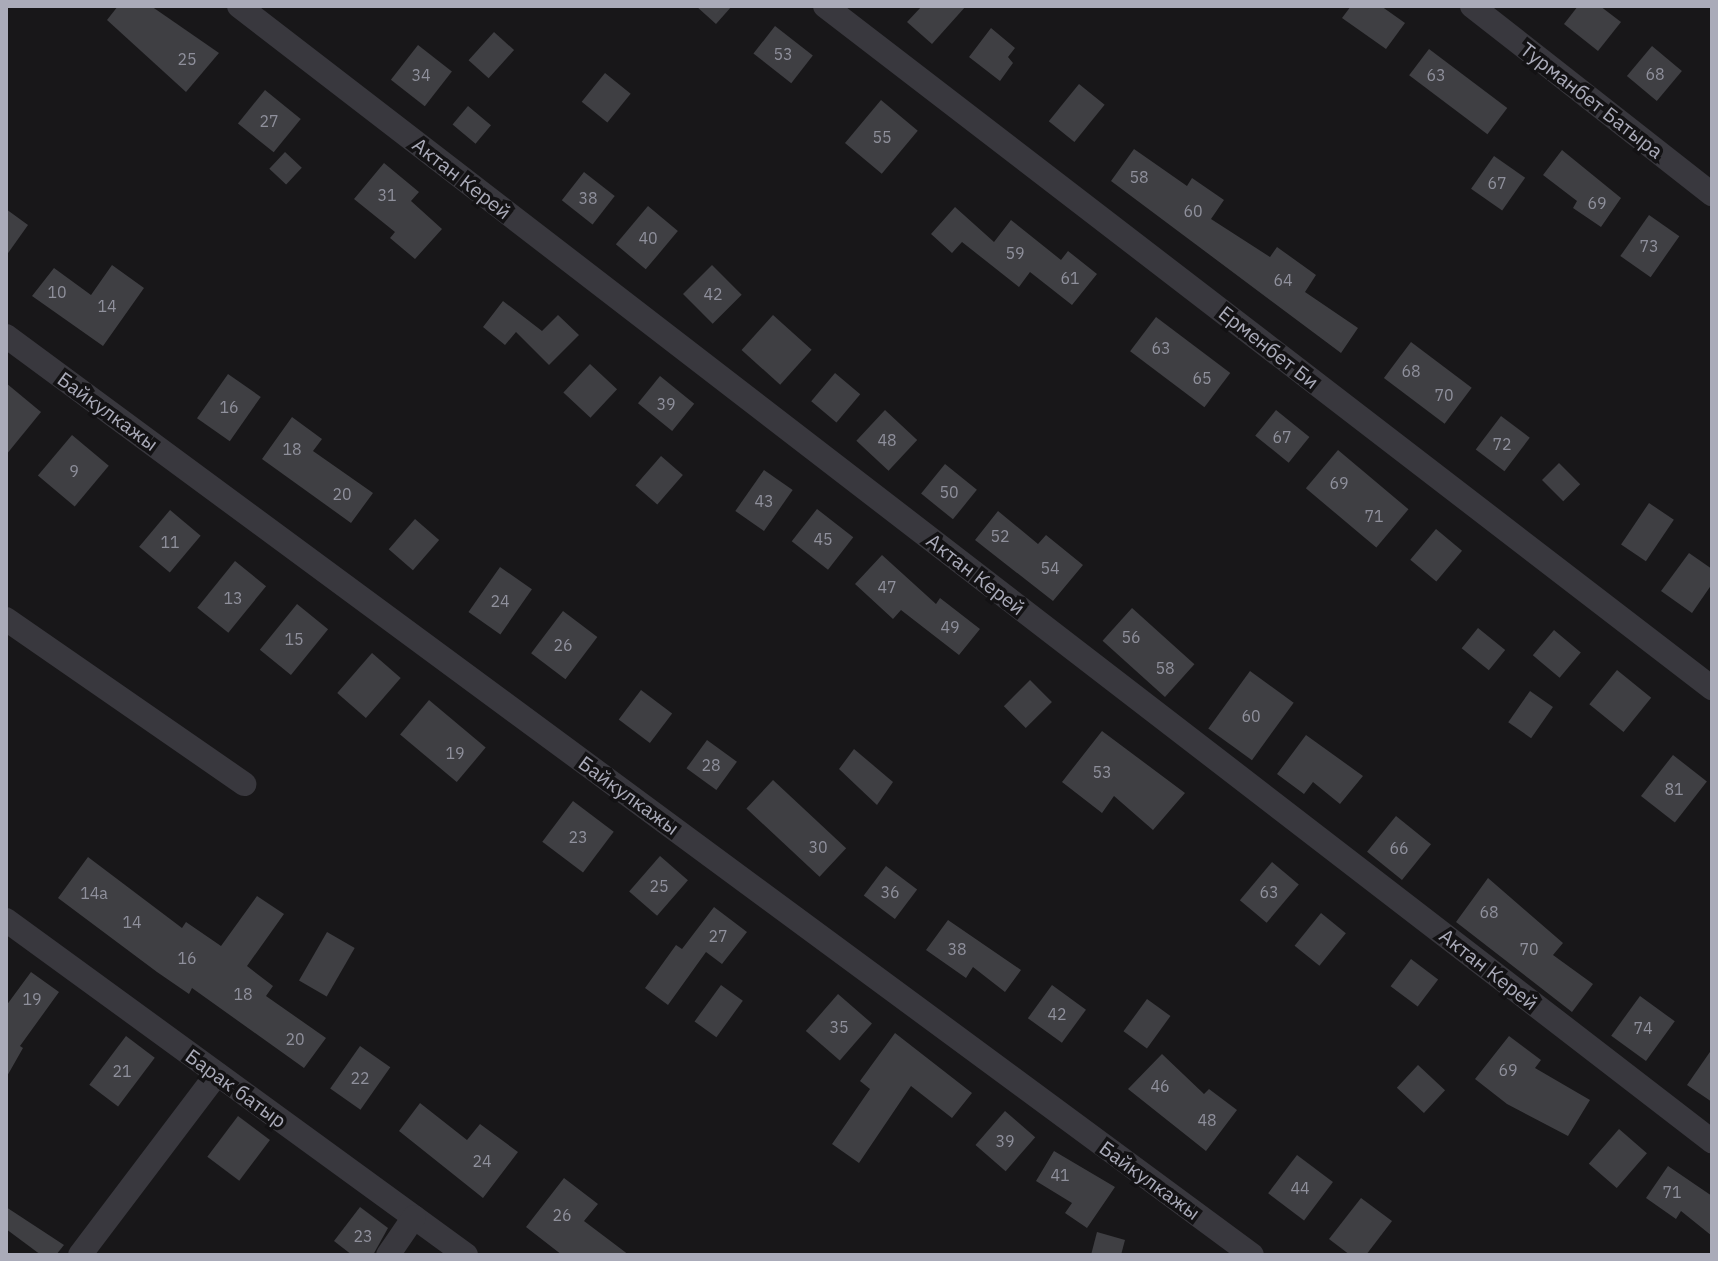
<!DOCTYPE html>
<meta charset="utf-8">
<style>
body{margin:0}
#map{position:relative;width:1718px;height:1261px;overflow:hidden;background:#181719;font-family:"IBM Plex Sans",sans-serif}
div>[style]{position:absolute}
.building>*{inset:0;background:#3f3f43;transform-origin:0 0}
.minor>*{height:24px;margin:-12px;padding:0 12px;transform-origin:12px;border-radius:12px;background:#39383e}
span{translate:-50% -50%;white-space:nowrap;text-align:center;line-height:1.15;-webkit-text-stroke:7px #131214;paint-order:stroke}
.number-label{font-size:16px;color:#8f909c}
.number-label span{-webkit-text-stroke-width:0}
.street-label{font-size:20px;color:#aaabb9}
.frame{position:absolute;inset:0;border:8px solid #aaabb9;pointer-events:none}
</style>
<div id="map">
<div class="building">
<div style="clip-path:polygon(118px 6px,151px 6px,219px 53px,186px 92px,107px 20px)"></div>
<div style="clip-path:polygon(696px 6px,732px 6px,716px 24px)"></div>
<div style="clip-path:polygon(922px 6px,966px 6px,932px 44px,907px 22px)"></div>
<div style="clip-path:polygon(1351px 6px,1381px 6px,1405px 23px,1386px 49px,1342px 18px)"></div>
<div style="clip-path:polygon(1578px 6px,1600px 6px,1621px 22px,1598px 51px,1564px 24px)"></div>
<div style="left:775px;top:26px;width:48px;height:35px;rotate:38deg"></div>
<div style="clip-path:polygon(991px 28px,1015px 48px,1008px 57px,1013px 63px,1000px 81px,969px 57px)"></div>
<div style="left:494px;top:32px;width:27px;height:38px;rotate:42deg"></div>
<div style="left:418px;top:45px;width:43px;height:44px;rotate:38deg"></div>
<div style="left:1652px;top:46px;width:39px;height:39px;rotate:40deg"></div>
<div style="left:1429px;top:49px;width:98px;height:33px;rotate:37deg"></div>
<div style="left:605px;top:73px;width:33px;height:37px;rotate:39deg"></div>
<div style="left:1079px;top:84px;width:33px;height:48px;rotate:39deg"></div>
<div style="left:265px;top:90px;width:46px;height:43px;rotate:39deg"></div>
<div style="left:881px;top:100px;width:48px;height:56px;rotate:40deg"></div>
<div style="left:468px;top:106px;width:30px;height:24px;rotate:40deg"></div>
<div style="clip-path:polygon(1134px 149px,1187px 186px,1192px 178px,1224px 200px,1211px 219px,1270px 257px,1277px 247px,1316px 275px,1305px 292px,1358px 328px,1341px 353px,1111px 181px)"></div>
<div style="clip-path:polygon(1562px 150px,1621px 198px,1601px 227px,1573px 208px,1577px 201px,1543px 175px)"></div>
<div style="left:285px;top:152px;width:23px;height:23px;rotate:43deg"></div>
<div style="left:1494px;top:156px;width:38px;height:40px;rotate:35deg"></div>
<div style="clip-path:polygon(384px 163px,419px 192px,411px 201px,442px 229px,415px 259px,390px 238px,395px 232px,354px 199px)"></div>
<div style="left:584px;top:172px;width:39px;height:36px;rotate:38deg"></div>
<div style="left:648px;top:206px;width:39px;height:50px;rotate:40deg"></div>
<div style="clip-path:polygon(955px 207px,994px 242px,1011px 220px,1061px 260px,1068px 251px,1097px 274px,1072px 305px,1030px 272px,1019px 287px,962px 242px,952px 253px,931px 234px)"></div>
<div style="clip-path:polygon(6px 209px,28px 225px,6px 256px)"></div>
<div style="left:1649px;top:215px;width:37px;height:50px;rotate:35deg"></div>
<div style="clip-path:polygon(112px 265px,144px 288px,103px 346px,32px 296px,54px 268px,91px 295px)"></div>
<div style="left:712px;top:265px;width:42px;height:41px;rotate:45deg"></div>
<div style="clip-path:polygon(503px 301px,542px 331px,558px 315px,579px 335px,549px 365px,516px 332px,505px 345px,483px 327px)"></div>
<div style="left:773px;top:315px;width:52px;height:47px;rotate:42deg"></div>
<div style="left:1156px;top:317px;width:93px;height:43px;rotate:37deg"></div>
<div style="left:1411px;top:342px;width:76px;height:45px;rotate:37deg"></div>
<div style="left:590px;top:364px;width:37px;height:39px;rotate:43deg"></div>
<div style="left:835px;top:373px;width:33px;height:37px;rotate:40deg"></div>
<div style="left:228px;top:374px;width:40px;height:54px;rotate:35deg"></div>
<div style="left:660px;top:376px;width:44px;height:35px;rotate:39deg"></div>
<div style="clip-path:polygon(6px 383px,41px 412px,6px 455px)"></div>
<div style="left:885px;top:410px;width:44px;height:42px;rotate:43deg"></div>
<div style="left:1276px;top:410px;width:43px;height:33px;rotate:39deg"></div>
<div style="left:1501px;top:416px;width:36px;height:42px;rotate:37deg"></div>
<div style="clip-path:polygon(292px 417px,322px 439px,313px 451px,373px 493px,351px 523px,262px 459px)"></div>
<div style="left:72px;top:435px;width:48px;height:53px;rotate:40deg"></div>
<div style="left:1338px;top:450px;width:92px;height:50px;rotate:40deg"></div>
<div style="left:661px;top:456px;width:29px;height:39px;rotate:41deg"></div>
<div style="left:1559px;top:463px;width:30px;height:24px;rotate:45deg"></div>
<div style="left:945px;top:464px;width:41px;height:38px;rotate:39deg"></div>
<div style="left:764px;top:470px;width:35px;height:50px;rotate:35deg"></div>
<div style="left:1649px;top:503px;width:30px;height:50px;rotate:34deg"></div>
<div style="left:817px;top:509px;width:46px;height:41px;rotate:38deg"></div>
<div style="left:170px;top:510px;width:40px;height:48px;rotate:40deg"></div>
<div style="clip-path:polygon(998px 511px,1038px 544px,1046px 535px,1083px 565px,1053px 601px,975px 540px)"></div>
<div style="left:415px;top:519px;width:32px;height:40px;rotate:41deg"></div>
<div style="left:1436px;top:529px;width:34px;height:40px;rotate:40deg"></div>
<div style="clip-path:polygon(1689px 553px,1712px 569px,1712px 584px,1692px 613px,1661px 591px)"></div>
<div style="clip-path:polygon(882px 555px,936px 604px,940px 598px,980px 629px,959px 655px,901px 610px,893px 619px,855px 584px)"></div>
<div style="left:235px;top:561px;width:40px;height:60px;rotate:39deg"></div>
<div style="left:500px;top:567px;width:39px;height:55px;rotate:35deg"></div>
<div style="left:297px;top:604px;width:40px;height:59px;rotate:39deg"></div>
<div style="left:1132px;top:608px;width:84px;height:44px;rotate:42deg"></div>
<div style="left:563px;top:611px;width:43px;height:53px;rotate:37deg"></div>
<div style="left:1478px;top:628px;width:35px;height:26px;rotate:39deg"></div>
<div style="left:1554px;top:630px;width:35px;height:33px;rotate:40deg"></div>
<div style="left:372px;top:653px;width:38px;height:53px;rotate:41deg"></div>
<div style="left:1617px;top:670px;width:44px;height:44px;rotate:39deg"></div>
<div style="left:1250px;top:671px;width:54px;height:71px;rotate:36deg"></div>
<div style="left:1030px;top:680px;width:31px;height:37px;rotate:45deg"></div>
<div style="left:641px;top:690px;width:39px;height:37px;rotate:37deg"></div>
<div style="left:1530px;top:691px;width:28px;height:38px;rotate:35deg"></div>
<div style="left:429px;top:700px;width:74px;height:45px;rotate:40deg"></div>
<div style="clip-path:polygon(1102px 731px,1185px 793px,1153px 830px,1114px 796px,1102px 813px,1062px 782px)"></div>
<div style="clip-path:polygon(1306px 735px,1363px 776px,1340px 804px,1313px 782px,1304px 794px,1277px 774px)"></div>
<div style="left:707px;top:740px;width:37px;height:35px;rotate:36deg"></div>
<div style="clip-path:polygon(854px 749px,893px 782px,877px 805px,839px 769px)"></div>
<div style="left:1673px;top:755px;width:43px;height:52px;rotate:38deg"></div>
<div style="left:773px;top:780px;width:100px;height:39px;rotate:43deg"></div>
<div style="left:573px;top:801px;width:51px;height:51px;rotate:37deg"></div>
<div style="left:1396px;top:816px;width:45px;height:46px;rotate:39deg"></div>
<div style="left:660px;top:856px;width:37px;height:47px;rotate:41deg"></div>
<div style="clip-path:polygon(88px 857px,182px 928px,186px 922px,221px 946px,257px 896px,284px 914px,247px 966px,273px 986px,266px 996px,326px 1038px,304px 1068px,192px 988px,189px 994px,157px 972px,58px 898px)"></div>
<div style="left:1272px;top:862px;width:35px;height:50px;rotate:40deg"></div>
<div style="left:886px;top:866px;width:39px;height:37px;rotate:37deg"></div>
<div style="clip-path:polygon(1488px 878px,1563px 943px,1553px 955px,1593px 984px,1572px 1012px,1456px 922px)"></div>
<div style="clip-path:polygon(714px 907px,747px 932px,722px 964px,706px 952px,668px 1005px,645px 988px,676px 945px,682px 949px)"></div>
<div style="left:1321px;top:913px;width:32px;height:42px;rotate:39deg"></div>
<div style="clip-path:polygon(948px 920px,1021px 970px,1005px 992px,973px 967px,966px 978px,926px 950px)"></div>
<div style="left:327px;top:932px;width:32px;height:56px;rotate:30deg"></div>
<div style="left:1411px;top:959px;width:34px;height:34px;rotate:37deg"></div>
<div style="clip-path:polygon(31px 972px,59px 992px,20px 1046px,23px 1048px,6px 1078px,6px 1006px)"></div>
<div style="left:721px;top:985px;width:27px;height:45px;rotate:36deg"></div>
<div style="left:1052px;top:985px;width:42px;height:41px;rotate:36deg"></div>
<div style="left:838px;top:994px;width:45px;height:49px;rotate:41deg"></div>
<div style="left:1640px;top:996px;width:43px;height:49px;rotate:36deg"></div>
<div style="left:1147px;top:999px;width:29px;height:40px;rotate:36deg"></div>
<div style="clip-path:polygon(895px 1033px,972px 1093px,952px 1118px,911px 1086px,859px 1163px,832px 1144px,870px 1089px,860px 1081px)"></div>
<div style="left:126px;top:1036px;width:36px;height:61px;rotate:37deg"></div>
<div style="clip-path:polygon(1509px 1036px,1541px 1060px,1535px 1068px,1590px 1100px,1568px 1136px,1507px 1104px,1475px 1079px)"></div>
<div style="left:360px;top:1046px;width:37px;height:52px;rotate:35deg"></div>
<div style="clip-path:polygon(1712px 1049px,1712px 1102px,1687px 1085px)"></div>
<div style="clip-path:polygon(1162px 1054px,1204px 1094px,1209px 1089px,1237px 1110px,1206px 1151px,1128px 1089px)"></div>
<div style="left:1418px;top:1065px;width:37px;height:31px;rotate:43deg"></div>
<div style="clip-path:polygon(420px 1103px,467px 1140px,480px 1124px,518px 1152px,483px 1198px,399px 1131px)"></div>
<div style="left:1005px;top:1111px;width:40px;height:45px;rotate:41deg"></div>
<div style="left:238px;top:1116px;width:40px;height:51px;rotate:37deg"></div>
<div style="left:1619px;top:1129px;width:37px;height:46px;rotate:41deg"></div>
<div style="clip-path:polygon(1054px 1151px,1115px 1187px,1087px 1228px,1065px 1213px,1072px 1203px,1036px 1181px)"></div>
<div style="left:1297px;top:1155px;width:45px;height:48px;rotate:37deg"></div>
<div style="clip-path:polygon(1668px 1166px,1712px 1196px,1712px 1236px,1681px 1211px,1676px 1219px,1646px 1198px)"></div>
<div style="clip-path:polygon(564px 1178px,598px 1204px,584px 1221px,629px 1255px,562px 1255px,526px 1227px)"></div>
<div style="clip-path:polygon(1361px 1198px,1392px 1221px,1366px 1255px,1350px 1255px,1329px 1239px)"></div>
<div style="clip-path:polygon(6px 1207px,64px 1245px,56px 1255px,41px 1255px,6px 1229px)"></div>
<div style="clip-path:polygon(360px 1207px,388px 1228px,373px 1255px,352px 1255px,334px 1241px)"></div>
<div style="clip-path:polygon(1097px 1232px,1125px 1240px,1121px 1255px,1091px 1255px)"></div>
</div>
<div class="minor">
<div style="left:239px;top:6px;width:1860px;rotate:37.62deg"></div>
<div style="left:825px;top:6px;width:1119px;rotate:37.56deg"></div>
<div style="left:1472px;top:6px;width:305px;rotate:38.1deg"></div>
<div style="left:6px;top:336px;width:1548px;rotate:36.41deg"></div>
<div style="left:6px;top:619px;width:290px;rotate:34.7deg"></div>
<div style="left:6px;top:920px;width:569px;rotate:36.06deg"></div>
<div style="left:80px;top:1255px;width:227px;rotate:-52.9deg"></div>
<div style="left:388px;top:1255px;width:46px;rotate:-55.6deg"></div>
</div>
<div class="number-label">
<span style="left:783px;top:54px">53</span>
<span style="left:187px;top:59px">25</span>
<span style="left:1655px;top:74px">68</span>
<span style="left:421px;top:75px">34</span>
<span style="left:1436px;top:75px">63</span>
<span style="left:269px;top:121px">27</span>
<span style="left:882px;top:137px">55</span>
<span style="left:1139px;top:177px">58</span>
<span style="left:1497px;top:183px">67</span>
<span style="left:387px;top:195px">31</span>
<span style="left:588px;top:198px">38</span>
<span style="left:1597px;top:203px">69</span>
<span style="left:1193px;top:211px">60</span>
<span style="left:648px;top:238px">40</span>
<span style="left:1649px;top:246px">73</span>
<span style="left:1015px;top:253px">59</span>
<span style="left:1070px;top:278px">61</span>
<span style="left:1283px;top:280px">64</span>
<span style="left:57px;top:292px">10</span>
<span style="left:713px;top:294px">42</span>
<span style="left:107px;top:306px">14</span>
<span style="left:1161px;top:348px">63</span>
<span style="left:1411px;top:371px">68</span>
<span style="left:1202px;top:378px">65</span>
<span style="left:1444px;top:395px">70</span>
<span style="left:666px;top:404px">39</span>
<span style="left:229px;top:407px">16</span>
<span style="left:1282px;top:437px">67</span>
<span style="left:887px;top:440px">48</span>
<span style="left:1502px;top:444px">72</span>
<span style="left:292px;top:449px">18</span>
<span style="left:74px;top:471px">9</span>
<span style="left:1339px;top:483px">69</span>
<span style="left:949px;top:492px">50</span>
<span style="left:342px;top:494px">20</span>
<span style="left:764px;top:501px">43</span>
<span style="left:1374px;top:516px">71</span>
<span style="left:1000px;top:536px">52</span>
<span style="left:823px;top:539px">45</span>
<span style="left:170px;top:542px">11</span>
<span style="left:1050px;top:568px">54</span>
<span style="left:887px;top:587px">47</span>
<span style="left:233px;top:598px">13</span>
<span style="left:500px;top:601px">24</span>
<span style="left:950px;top:627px">49</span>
<span style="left:1131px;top:637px">56</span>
<span style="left:294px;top:639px">15</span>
<span style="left:563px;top:645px">26</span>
<span style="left:1165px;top:668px">58</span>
<span style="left:1251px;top:716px">60</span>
<span style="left:455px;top:753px">19</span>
<span style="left:711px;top:765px">28</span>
<span style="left:1102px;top:772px">53</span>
<span style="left:1674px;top:789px">81</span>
<span style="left:578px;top:837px">23</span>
<span style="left:818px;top:847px">30</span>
<span style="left:1399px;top:848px">66</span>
<span style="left:659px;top:886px">25</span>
<span style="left:890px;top:892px">36</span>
<span style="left:1269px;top:892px">63</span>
<span style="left:94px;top:893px">14а</span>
<span style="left:1489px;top:912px">68</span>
<span style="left:132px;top:922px">14</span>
<span style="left:718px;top:936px">27</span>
<span style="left:957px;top:949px">38</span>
<span style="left:1529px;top:949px">70</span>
<span style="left:187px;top:958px">16</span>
<span style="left:243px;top:994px">18</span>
<span style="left:32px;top:999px">19</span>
<span style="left:1057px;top:1014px">42</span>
<span style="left:839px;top:1027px">35</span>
<span style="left:1643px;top:1028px">74</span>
<span style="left:295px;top:1039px">20</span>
<span style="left:1508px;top:1070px">69</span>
<span style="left:122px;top:1071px">21</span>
<span style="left:360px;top:1078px">22</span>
<span style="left:1160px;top:1086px">46</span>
<span style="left:1207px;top:1120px">48</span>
<span style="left:1005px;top:1141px">39</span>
<span style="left:482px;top:1161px">24</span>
<span style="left:1060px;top:1175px">41</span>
<span style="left:1300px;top:1188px">44</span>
<span style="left:1672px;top:1192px">71</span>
<span style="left:562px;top:1215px">26</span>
<span style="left:363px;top:1236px">23</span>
</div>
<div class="street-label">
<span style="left:1592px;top:100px;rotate:38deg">Турманбет Батыра</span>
<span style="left:462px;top:178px;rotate:38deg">Актан Керей</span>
<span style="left:1269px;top:347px;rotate:38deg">Ерменбет Би</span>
<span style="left:108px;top:411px;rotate:36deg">Байкулкажы</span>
<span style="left:976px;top:574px;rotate:38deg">Актан Керей</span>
<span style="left:629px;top:795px;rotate:36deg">Байкулкажы</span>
<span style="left:1489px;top:969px;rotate:38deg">Актан Керей</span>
<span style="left:236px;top:1088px;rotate:36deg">Барак батыр</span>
<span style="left:1150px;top:1180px;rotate:36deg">Байкулкажы</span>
</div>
<div class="frame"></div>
</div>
